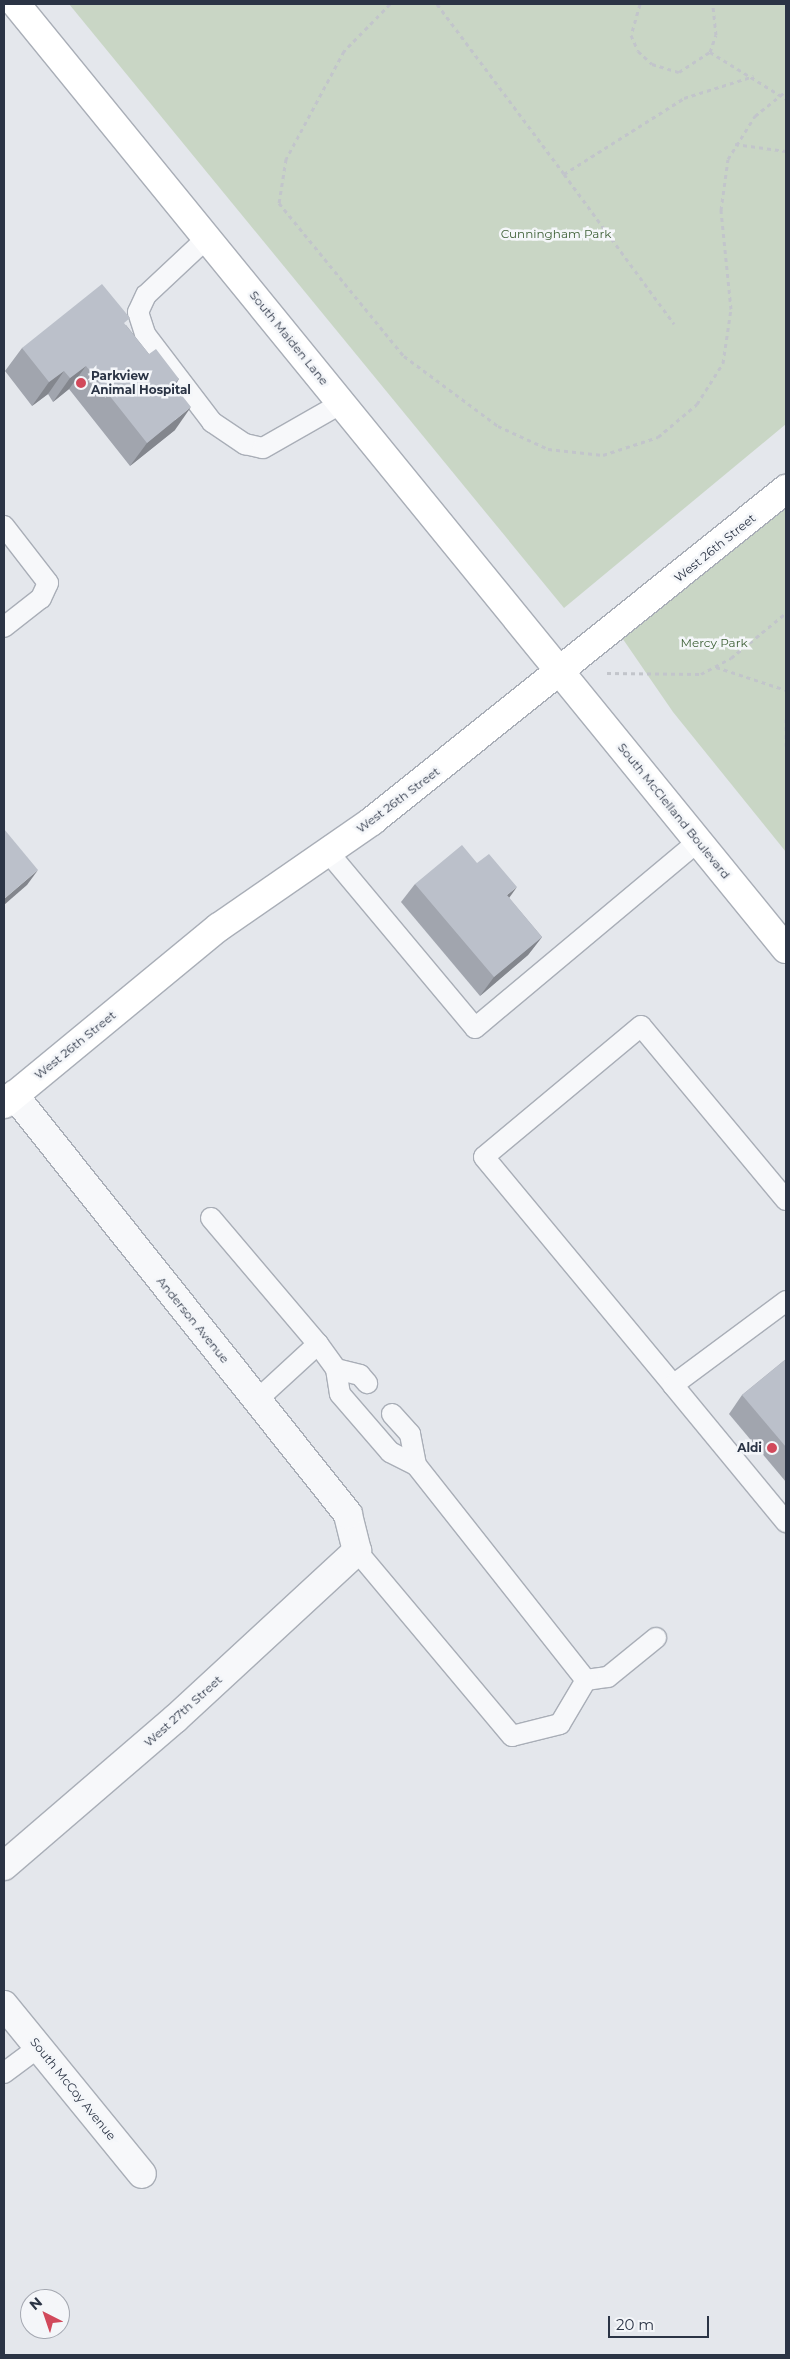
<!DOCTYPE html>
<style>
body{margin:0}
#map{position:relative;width:790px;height:2359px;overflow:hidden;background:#e4e7ec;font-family:Montserrat,sans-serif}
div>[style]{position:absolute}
.green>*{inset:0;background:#c9d6c5}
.path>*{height:3px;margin-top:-1.5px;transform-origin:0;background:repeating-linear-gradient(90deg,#c2c5cb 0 4px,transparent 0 8px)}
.roads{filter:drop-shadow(1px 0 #a9aeb7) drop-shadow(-1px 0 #a9aeb7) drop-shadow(0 1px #a9aeb7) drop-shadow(0 -1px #a9aeb7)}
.lane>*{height:20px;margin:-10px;padding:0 10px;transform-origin:10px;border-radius:10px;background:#f7f8fa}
.street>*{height:28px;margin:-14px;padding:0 14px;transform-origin:14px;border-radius:14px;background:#f7f8fa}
.secondary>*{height:28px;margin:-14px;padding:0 14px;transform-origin:14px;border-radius:14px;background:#fff}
.wall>*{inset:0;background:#a1a5ae}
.shaded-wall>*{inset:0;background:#83868d}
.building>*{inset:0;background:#bbc0ca}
.dots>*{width:14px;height:14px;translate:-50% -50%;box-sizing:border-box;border:2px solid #f4f6f9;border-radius:50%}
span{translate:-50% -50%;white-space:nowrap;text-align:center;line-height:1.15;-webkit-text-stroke:5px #f4f6f9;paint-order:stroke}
.park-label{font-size:12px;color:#3f6138}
.street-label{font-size:12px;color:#2b3445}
.poi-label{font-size:12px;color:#2b3445;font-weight:700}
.left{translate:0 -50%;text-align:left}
.right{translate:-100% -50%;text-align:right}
.frame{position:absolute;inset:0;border:5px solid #2b3445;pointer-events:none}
.north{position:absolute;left:20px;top:2289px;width:50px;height:50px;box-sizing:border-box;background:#f4f6f9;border:1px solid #a4a8b1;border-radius:50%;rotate:319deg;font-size:14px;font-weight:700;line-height:20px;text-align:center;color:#2b3445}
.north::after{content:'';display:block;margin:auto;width:18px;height:22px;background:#d1495b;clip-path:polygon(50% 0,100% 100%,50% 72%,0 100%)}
.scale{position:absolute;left:608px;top:2316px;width:101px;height:22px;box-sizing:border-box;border:2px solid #2b3445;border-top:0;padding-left:6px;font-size:15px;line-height:18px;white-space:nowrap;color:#2b3445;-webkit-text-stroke:4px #f4f6f9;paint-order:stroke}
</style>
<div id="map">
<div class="green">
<div style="clip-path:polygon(69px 4px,786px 4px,786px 424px,564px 608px)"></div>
<div style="clip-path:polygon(786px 489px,786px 852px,673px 712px,616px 629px)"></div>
</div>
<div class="path">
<div style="left:390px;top:4px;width:66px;rotate:134.4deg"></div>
<div style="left:344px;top:51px;width:123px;rotate:118.2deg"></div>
<div style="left:286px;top:159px;width:45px;rotate:99deg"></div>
<div style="left:279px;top:203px;width:198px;rotate:50.8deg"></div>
<div style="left:404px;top:356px;width:117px;rotate:36.7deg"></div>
<div style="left:498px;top:426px;width:55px;rotate:24.7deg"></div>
<div style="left:548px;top:449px;width:55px;rotate:6.2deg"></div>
<div style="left:603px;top:455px;width:58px;rotate:-18.1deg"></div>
<div style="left:658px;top:437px;width:51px;rotate:-40.2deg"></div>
<div style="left:697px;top:404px;width:49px;rotate:-57.6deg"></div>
<div style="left:723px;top:363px;width:55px;rotate:-81.6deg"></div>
<div style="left:731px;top:309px;width:100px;rotate:-95.8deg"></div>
<div style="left:721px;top:210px;width:51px;rotate:-82.2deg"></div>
<div style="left:728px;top:159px;width:51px;rotate:-57.9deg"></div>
<div style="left:755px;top:116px;width:40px;rotate:-39deg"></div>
<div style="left:437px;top:4px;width:212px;rotate:53.2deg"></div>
<div style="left:564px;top:174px;width:142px;rotate:-32.3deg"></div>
<div style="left:684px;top:98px;width:73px;rotate:-17.4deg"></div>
<div style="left:640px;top:4px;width:32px;rotate:106deg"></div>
<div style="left:631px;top:35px;width:17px;rotate:66deg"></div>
<div style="left:638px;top:51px;width:19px;rotate:43deg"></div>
<div style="left:652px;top:64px;width:28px;rotate:17deg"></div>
<div style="left:679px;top:72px;width:37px;rotate:-33deg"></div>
<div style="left:710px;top:52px;width:18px;rotate:-71deg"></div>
<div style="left:716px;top:35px;width:31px;rotate:-96deg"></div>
<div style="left:710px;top:52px;width:89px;rotate:31.7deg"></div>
<div style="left:735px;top:144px;width:51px;rotate:7.8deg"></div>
<div style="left:564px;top:174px;width:186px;rotate:53.7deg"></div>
<div style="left:716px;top:667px;width:74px;rotate:18.2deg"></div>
<div style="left:607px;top:673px;width:94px;rotate:0.6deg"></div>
<div style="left:701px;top:674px;width:34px;rotate:-28deg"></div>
<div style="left:731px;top:658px;width:71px;rotate:-39.3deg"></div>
<div style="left:786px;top:719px;width:27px;rotate:90deg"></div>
</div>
<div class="roads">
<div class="lane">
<div style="left:207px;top:238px;width:83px;rotate:136.9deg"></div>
<div style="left:146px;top:295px;width:19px;rotate:115deg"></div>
<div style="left:138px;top:312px;width:23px;rotate:72deg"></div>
<div style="left:145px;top:334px;width:111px;rotate:52.7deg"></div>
<div style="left:212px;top:422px;width:40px;rotate:34deg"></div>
<div style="left:245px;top:444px;width:18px;rotate:13deg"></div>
<div style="left:263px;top:448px;width:91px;rotate:-29.7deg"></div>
<div style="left:4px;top:526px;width:72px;rotate:52.3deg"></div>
<div style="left:48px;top:583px;width:17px;rotate:115deg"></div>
<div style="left:41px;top:598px;width:47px;rotate:141.9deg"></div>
<div style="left:328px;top:852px;width:229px;rotate:50.1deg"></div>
<div style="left:475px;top:1028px;width:292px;rotate:-39.9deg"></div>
<div style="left:786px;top:1200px;width:226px;rotate:-129.8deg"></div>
<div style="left:641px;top:1026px;width:204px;rotate:140.2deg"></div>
<div style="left:484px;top:1157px;width:296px;rotate:50.3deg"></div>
<div style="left:673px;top:1385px;width:141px;rotate:-36.6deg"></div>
<div style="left:211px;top:1218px;width:165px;rotate:49.7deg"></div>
<div style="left:336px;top:1369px;width:25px;rotate:14deg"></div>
<div style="left:360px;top:1375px;width:11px;rotate:49deg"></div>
<div style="left:673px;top:1385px;width:178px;rotate:50.5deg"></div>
<div style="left:257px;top:1400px;width:83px;rotate:-42.6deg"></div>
<div style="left:318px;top:1344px;width:31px;rotate:54deg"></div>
<div style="left:336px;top:1369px;width:25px;rotate:81deg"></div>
<div style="left:340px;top:1394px;width:77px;rotate:49.2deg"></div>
<div style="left:390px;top:1452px;width:29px;rotate:27deg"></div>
<div style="left:416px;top:1465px;width:274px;rotate:51.7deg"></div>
<div style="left:586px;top:1680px;width:51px;rotate:120.6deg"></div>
<div style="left:560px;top:1724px;width:49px;rotate:166deg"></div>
<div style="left:512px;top:1736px;width:241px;rotate:-130deg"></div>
<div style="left:392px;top:1414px;width:27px;rotate:48deg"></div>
<div style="left:410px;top:1434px;width:32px;rotate:79deg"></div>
<div style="left:586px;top:1680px;width:22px;rotate:-8deg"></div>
<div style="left:608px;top:1677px;width:62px;rotate:-39.1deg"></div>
<div style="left:4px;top:2073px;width:44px;rotate:-36.6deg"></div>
</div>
<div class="street">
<div style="left:4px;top:1866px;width:225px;rotate:-40.7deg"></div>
<div style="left:175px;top:1719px;width:248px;rotate:-42.7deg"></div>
<div style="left:357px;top:1551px;width:38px;rotate:-104deg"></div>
<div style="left:348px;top:1514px;width:536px;rotate:-128.56deg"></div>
<div style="left:4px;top:2005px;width:218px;rotate:50.8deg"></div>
</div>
<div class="secondary">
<div style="left:16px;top:4px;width:1219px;rotate:50.83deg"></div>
<div style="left:4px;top:1104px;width:278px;rotate:-39.5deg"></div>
<div style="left:219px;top:927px;width:186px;rotate:-34.7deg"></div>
<div style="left:372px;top:821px;width:531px;rotate:-38.73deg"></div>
</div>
</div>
<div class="wall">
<div style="clip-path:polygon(126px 325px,149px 354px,179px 379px,175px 386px,175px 430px,130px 466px,69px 389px,53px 402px,48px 394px,32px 406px,5px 371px,22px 348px)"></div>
<div style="clip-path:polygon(415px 884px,509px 898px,542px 937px,528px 955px,480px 996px,401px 902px)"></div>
<div style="clip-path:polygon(786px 1359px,786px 1482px,729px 1414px,742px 1395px)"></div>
</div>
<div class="shaded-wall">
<div style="clip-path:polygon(86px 366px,69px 389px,53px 402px,70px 378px)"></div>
<div style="clip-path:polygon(64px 371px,48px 394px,32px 406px,49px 382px)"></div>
<div style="clip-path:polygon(191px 407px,175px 430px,130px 466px,147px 443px)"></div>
<div style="clip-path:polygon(38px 870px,27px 885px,4px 905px,4px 899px)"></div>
<div style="clip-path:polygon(517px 887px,504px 905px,507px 895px)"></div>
<div style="clip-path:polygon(542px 937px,528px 955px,480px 996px,494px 977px)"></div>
</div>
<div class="building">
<div style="clip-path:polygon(102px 284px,130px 318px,124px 323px,149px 354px,156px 349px,179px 379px,173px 384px,191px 407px,147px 443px,86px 366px,70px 378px,64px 371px,49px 382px,22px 348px)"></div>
<div style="clip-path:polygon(4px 829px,38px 870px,4px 899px)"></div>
<div style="clip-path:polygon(462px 845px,477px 863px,489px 854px,517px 887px,507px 895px,542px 937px,494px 977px,415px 884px)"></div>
<div style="clip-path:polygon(786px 1359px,786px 1447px,742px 1395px)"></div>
</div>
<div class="dots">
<div style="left:81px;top:383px;background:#d1495b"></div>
<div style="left:772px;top:1448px;background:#d1495b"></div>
</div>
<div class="park-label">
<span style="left:556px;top:234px">Cunningham Park</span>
<span style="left:714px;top:643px">Mercy Park</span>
</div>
<div class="street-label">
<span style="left:289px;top:338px;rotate:51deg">South Maiden Lane</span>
<span style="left:715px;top:548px;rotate:-39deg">West 26th Street</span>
<span style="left:398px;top:800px;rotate:-37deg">West 26th Street</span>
<span style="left:674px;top:811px;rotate:51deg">South McClelland Boulevard</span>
<span style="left:75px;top:1045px;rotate:-39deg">West 26th Street</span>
<span style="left:193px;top:1320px;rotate:51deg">Anderson Avenue</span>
<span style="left:183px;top:1711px;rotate:-42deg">West 27th Street</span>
<span style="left:73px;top:2089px;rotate:51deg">South McCoy Avenue</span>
</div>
<div class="poi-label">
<span class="left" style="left:91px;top:383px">Parkview<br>Animal Hospital</span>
<span class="right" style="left:762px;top:1448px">Aldi</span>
</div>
<div class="frame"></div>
<div class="north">N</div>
<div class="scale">20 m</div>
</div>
